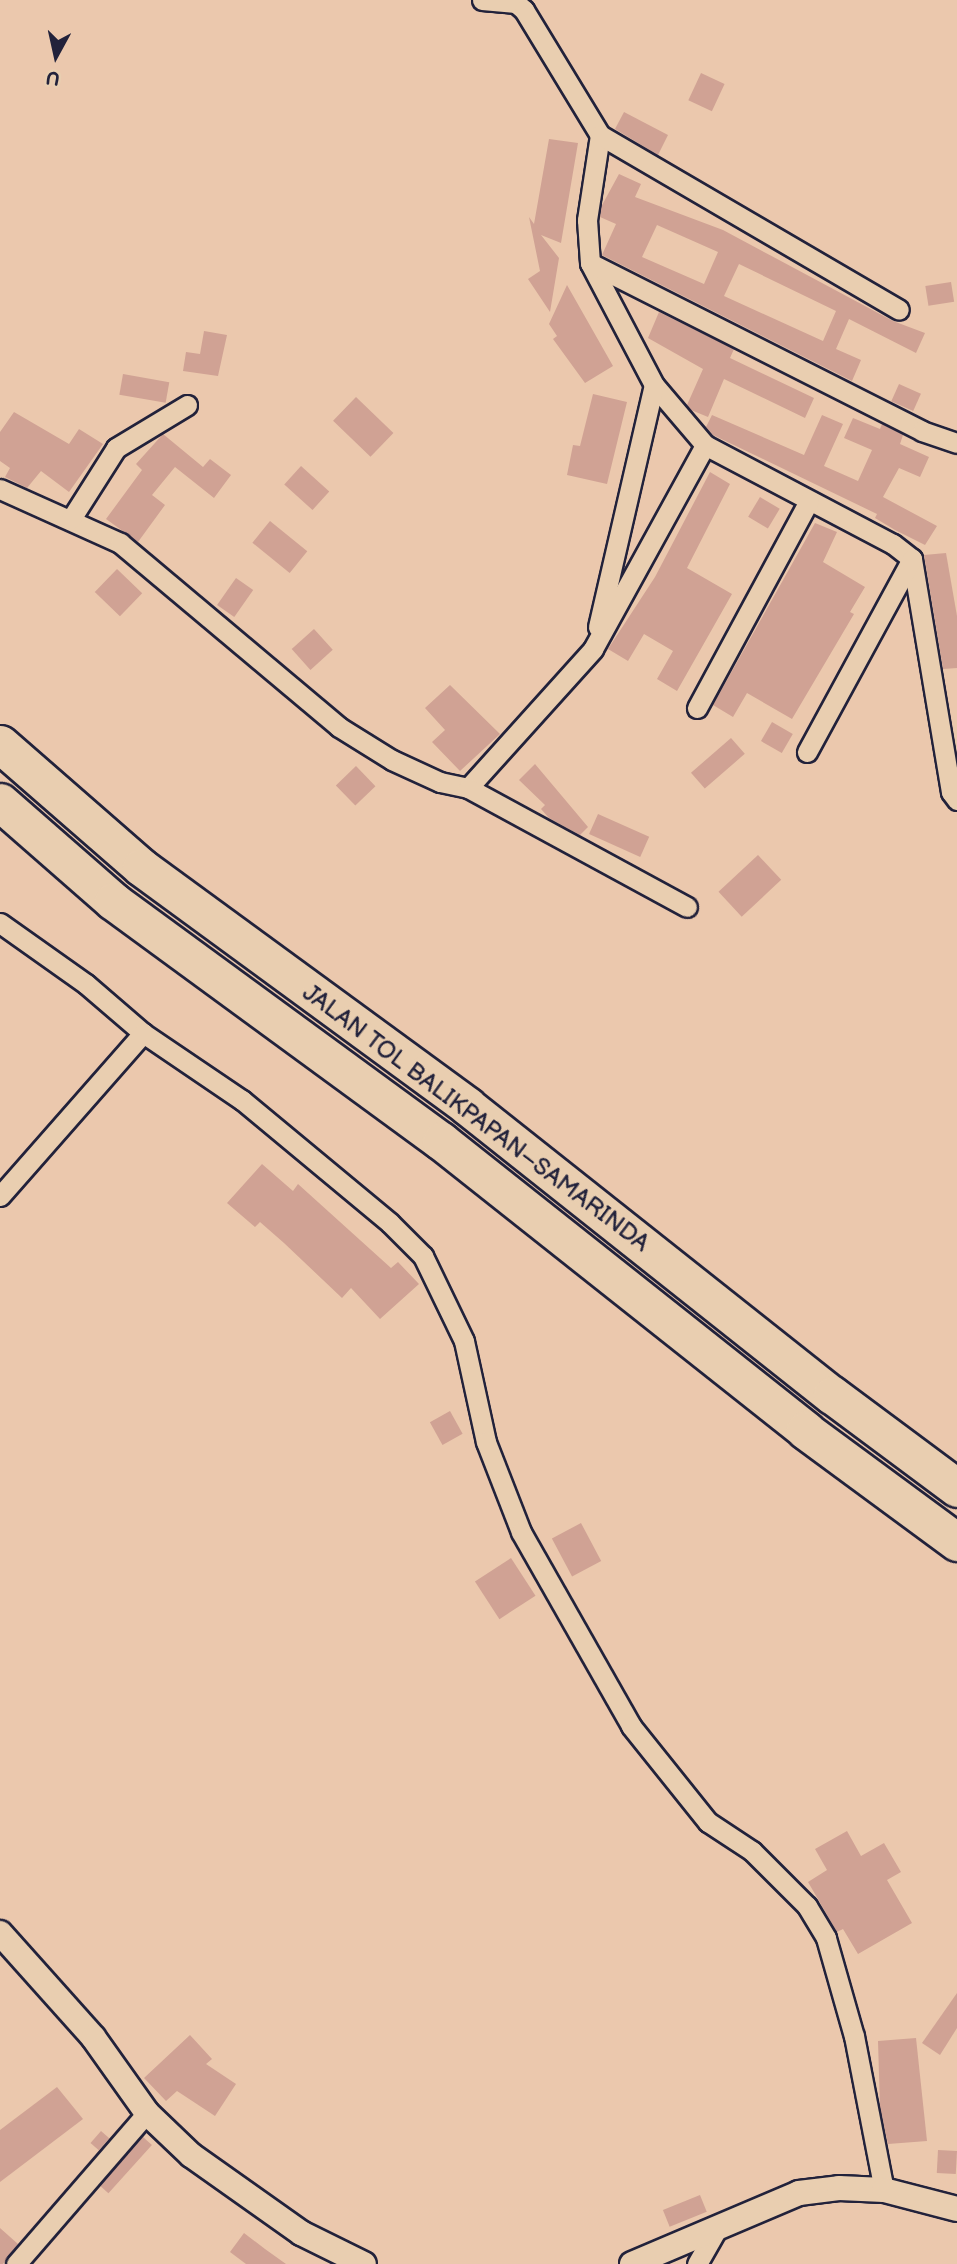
<!DOCTYPE html>
<meta charset="utf-8">
<style>
body{margin:0}
#map{position:relative;width:957px;height:2264px;overflow:hidden;background:#ebc8ad;font-family:"Balsamiq Sans",sans-serif}
div>[style]{position:absolute}
.building>*{inset:0;background:#d0a294;transform-origin:0 0}
.roads{filter:drop-shadow(2px 0 #22223b) drop-shadow(-2px 0 #22223b) drop-shadow(0 2px #22223b) drop-shadow(0 -2px #22223b)}
.minor>*{height:19px;margin:-9.5px;padding:0 9.5px;transform-origin:9.5px;border-radius:9.5px;background:#e9ceb0}
.tertiary>*{height:24px;margin:-12px;padding:0 12px;transform-origin:12px;border-radius:12px;background:#e9ceb0}
.motorway>*{height:37px;margin:-18.5px;padding:0 18.5px;transform-origin:18.5px;border-radius:18.5px;background:#e9ceb0}
span{translate:-50% -50%;white-space:nowrap;text-align:center;line-height:1.15;-webkit-text-stroke:6px #e9ceb0;paint-order:stroke}
.street-label{font-size:24px;color:#22223b}
.north{position:absolute;left:21px;top:21px;width:70px;height:70px;-webkit-text-stroke:5px #e9ceb0;paint-order:stroke;rotate:188deg;font-size:19px;font-weight:700;line-height:28px;text-align:center;color:#22223b}
.north::after{content:'';display:block;margin:auto;width:24px;height:32px;background:#22223b;clip-path:polygon(50% 0,100% 100%,50% 72%,0 100%)}
</style>
<div id="map">
<div class="building">
<div style="left:701px;top:73px;width:26px;height:30px;rotate:25deg"></div>
<div style="clip-path:polygon(624px 112px,668px 135px,658px 155px,615px 129px)"></div>
<div style="clip-path:polygon(549px 139px,578px 143px,561px 243px,541px 235px,559px 258px,550px 312px,528px 279px,540px 271px,529px 217px,534px 224px)"></div>
<div style="clip-path:polygon(evenodd,619px 174px,641px 184px,635px 197px,723px 230px,893px 321px,925px 333px,916px 353px,849px 319px,836px 349px,861px 360px,852px 381px,602px 255px,616px 224px,600px 217px,601px 207px,619px 174px,657px 225px,718px 252px,704px 284px,642px 257px,657px 225px,619px 174px,739px 264px,836px 311px,823px 341px,724px 296px,739px 264px)"></div>
<div style="left:951px;top:282px;width:20px;height:26px;rotate:81deg"></div>
<div style="clip-path:polygon(567px 285px,613px 366px,585px 383px,553px 339px,557px 336px,549px 324px)"></div>
<div style="clip-path:polygon(659px 312px,734px 349px,730px 358px,814px 398px,805px 418px,724px 379px,708px 417px,691px 410px,687px 405px,703px 369px,648px 338px)"></div>
<div style="clip-path:polygon(204px 331px,227px 335px,218px 376px,183px 371px,186px 352px,200px 354px)"></div>
<div style="left:123px;top:374px;width:47px;height:21px;rotate:10deg"></div>
<div style="left:899px;top:384px;width:24px;height:19px;rotate:24deg"></div>
<div style="clip-path:polygon(593px 394px,627px 402px,607px 484px,567px 475px,573px 445px,580px 446px)"></div>
<div style="left:356px;top:397px;width:52px;height:33px;rotate:44deg"></div>
<div style="clip-path:polygon(14px 412px,69px 444px,79px 429px,103px 444px,69px 492px,41px 471px,27px 488px,5px 477px,10px 468px,0 461px,0 432px)"></div>
<div style="clip-path:polygon(712px 415px,804px 455px,822px 415px,843px 424px,824px 466px,858px 481px,872px 450px,844px 438px,853px 418px,880px 429px,882px 424px,903px 435px,900px 444px,929px 457px,920px 477px,899px 468px,883px 497px,937px 526px,925px 545px,895px 530px,875px 518px,877px 514px,713px 435px,706px 427px)"></div>
<div style="clip-path:polygon(163px 434px,203px 467px,210px 459px,231px 475px,214px 498px,175px 467px,152px 495px,165px 505px,138px 542px,106px 519px,142px 470px,136px 464px)"></div>
<div style="left:301px;top:466px;width:38px;height:25px;rotate:42deg"></div>
<div style="clip-path:polygon(710px 472px,730px 484px,687px 568px,732px 594px,677px 691px,657px 679px,673px 651px,644px 634px,628px 661px,608px 649px,655px 577px)"></div>
<div style="left:760px;top:497px;width:23px;height:23px;rotate:31deg"></div>
<div style="left:270px;top:521px;width:48px;height:28px;rotate:39deg"></div>
<div style="clip-path:polygon(815px 523px,837px 532px,823px 562px,865px 587px,850px 612px,854px 614px,792px 719px,747px 693px,733px 717px,713px 705px)"></div>
<div style="clip-path:polygon(946px 553px,957px 616px,957px 668px,943px 669px,924px 555px)"></div>
<div style="left:117px;top:569px;width:35px;height:32px;rotate:44deg"></div>
<div style="left:236px;top:578px;width:21px;height:33px;rotate:35deg"></div>
<div style="left:314px;top:629px;width:28px;height:30px;rotate:48deg"></div>
<div style="clip-path:polygon(450px 685px,500px 734px,460px 771px,432px 742px,445px 730px,425px 708px)"></div>
<div style="left:772px;top:722px;width:24px;height:22px;rotate:30deg"></div>
<div style="left:731px;top:738px;width:21px;height:53px;rotate:49deg"></div>
<div style="clip-path:polygon(535px 764px,588px 827px,580px 835px,549px 818px,541px 809px,545px 805px,519px 780px)"></div>
<div style="left:356px;top:766px;width:28px;height:28px;rotate:46deg"></div>
<div style="left:598px;top:814px;width:56px;height:22px;rotate:24deg"></div>
<div style="left:758px;top:855px;width:34px;height:54px;rotate:47deg"></div>
<div style="clip-path:polygon(262px 1164px,293px 1191px,298px 1184px,391px 1268px,398px 1262px,419px 1284px,380px 1319px,351px 1288px,342px 1298px,284px 1243px,260px 1222px,255px 1227px,227px 1203px)"></div>
<div style="left:450px;top:1411px;width:26px;height:23px;rotate:61deg"></div>
<div style="left:581px;top:1523px;width:43px;height:33px;rotate:62deg"></div>
<div style="left:511px;top:1558px;width:45px;height:43px;rotate:57deg"></div>
<div style="clip-path:polygon(847px 1831px,861px 1856px,884px 1843px,901px 1872px,887px 1880px,912px 1923px,858px 1954px,843px 1929px,837px 1932px,808px 1882px,827px 1870px,815px 1849px)"></div>
<div style="clip-path:polygon(957px 1993px,957px 2028px,940px 2055px,922px 2043px)"></div>
<div style="clip-path:polygon(190px 2035px,212px 2059px,206px 2064px,236px 2084px,215px 2116px,177px 2091px,166px 2101px,144px 2078px)"></div>
<div style="clip-path:polygon(916px 2038px,927px 2141px,888px 2144px,880px 2108px,878px 2041px)"></div>
<div style="clip-path:polygon(57px 2087px,83px 2119px,0 2182px,0 2130px)"></div>
<div style="left:101px;top:2131px;width:11px;height:16px;rotate:41deg"></div>
<div style="left:143px;top:2137px;width:12px;height:65px;rotate:42deg"></div>
<div style="left:938px;top:2150px;width:19px;height:23px;rotate:3deg"></div>
<div style="left:700px;top:2195px;width:18px;height:40px;rotate:68deg"></div>
<div style="clip-path:polygon(0 2228px,18px 2244px,3px 2264px,0 2264px)"></div>
<div style="clip-path:polygon(244px 2233px,265px 2249px,286px 2264px,246px 2264px,230px 2252px)"></div>
</div>
<div class="roads">
<div class="minor">
<div style="left:482px;top:0;width:34px;rotate:5deg"></div>
<div style="left:516px;top:3px;width:11px;rotate:41deg"></div>
<div style="left:524px;top:10px;width:146px;rotate:58.7deg"></div>
<div style="left:600px;top:135px;width:86px;rotate:98.7deg"></div>
<div style="left:587px;top:220px;width:43px;rotate:86deg"></div>
<div style="left:590px;top:263px;width:138px;rotate:62.3deg"></div>
<div style="left:654px;top:385px;width:79px;rotate:49.6deg"></div>
<div style="left:705px;top:445px;width:212px;rotate:27.8deg"></div>
<div style="left:893px;top:544px;width:24px;rotate:38deg"></div>
<div style="left:912px;top:559px;width:236px;rotate:80.5deg"></div>
<div style="left:951px;top:792px;width:10px;rotate:53deg"></div>
<div style="left:600px;top:135px;width:346px;rotate:30.3deg"></div>
<div style="left:590px;top:263px;width:372px;rotate:26.8deg"></div>
<div style="left:922px;top:431px;width:37px;rotate:19deg"></div>
<div style="left:0;top:489px;width:132px;rotate:24.2deg"></div>
<div style="left:120px;top:543px;width:286px;rotate:40deg"></div>
<div style="left:339px;top:727px;width:62px;rotate:31.9deg"></div>
<div style="left:392px;top:760px;width:53px;rotate:24.6deg"></div>
<div style="left:440px;top:782px;width:29px;rotate:12deg"></div>
<div style="left:468px;top:788px;width:187px;rotate:-48deg"></div>
<div style="left:593px;top:649px;width:233px;rotate:-61.2deg"></div>
<div style="left:71px;top:519px;width:84px;rotate:-57.6deg"></div>
<div style="left:116px;top:448px;width:83px;rotate:-31.2deg"></div>
<div style="left:598px;top:627px;width:248px;rotate:-77deg"></div>
<div style="left:697px;top:708px;width:235px;rotate:-61.6deg"></div>
<div style="left:807px;top:752px;width:220px;rotate:-61.5deg"></div>
<div style="left:468px;top:788px;width:249px;rotate:28.5deg"></div>
<div style="left:0;top:923px;width:105px;rotate:35.3deg"></div>
<div style="left:86px;top:984px;width:75px;rotate:40.7deg"></div>
<div style="left:143px;top:1033px;width:120px;rotate:34.1deg"></div>
<div style="left:242px;top:1100px;width:192px;rotate:39.7deg"></div>
<div style="left:390px;top:1223px;width:47px;rotate:45deg"></div>
<div style="left:423px;top:1256px;width:94px;rotate:64.2deg"></div>
<div style="left:464px;top:1341px;width:103px;rotate:77.7deg"></div>
<div style="left:486px;top:1442px;width:97px;rotate:68.7deg"></div>
<div style="left:521px;top:1532px;width:223px;rotate:60.4deg"></div>
<div style="left:631px;top:1726px;width:123px;rotate:51.3deg"></div>
<div style="left:708px;top:1822px;width:53px;rotate:33.4deg"></div>
<div style="left:752px;top:1851px;width:78px;rotate:45deg"></div>
<div style="left:807px;top:1906px;width:37px;rotate:59deg"></div>
<div style="left:826px;top:1938px;width:102px;rotate:74.1deg"></div>
<div style="left:854px;top:2036px;width:157px;rotate:79deg"></div>
<div style="left:0;top:1196px;width:217px;rotate:-48.7deg"></div>
<div style="left:16px;top:2264px;width:200px;rotate:-49.1deg"></div>
<div style="left:697px;top:2264px;width:40px;rotate:-60.3deg"></div>
</div>
<div class="tertiary">
<div style="left:0;top:1933px;width:140px;rotate:48.2deg"></div>
<div style="left:93px;top:2037px;width:93px;rotate:54.6deg"></div>
<div style="left:147px;top:2113px;width:61px;rotate:43.7deg"></div>
<div style="left:191px;top:2155px;width:135px;rotate:35.3deg"></div>
<div style="left:301px;top:2233px;width:70px;rotate:26.2deg"></div>
<div style="left:632px;top:2264px;width:181px;rotate:-23deg"></div>
<div style="left:799px;top:2193px;width:40px;rotate:-7.1deg"></div>
<div style="left:839px;top:2188px;width:45px;rotate:2.5deg"></div>
<div style="left:884px;top:2190px;width:75px;rotate:14.6deg"></div>
</div>
<div class="motorway">
<div style="left:0;top:744px;width:187px;rotate:41.1deg"></div>
<div style="left:141px;top:867px;width:404px;rotate:36.2deg"></div>
<div style="left:467px;top:1106px;width:466px;rotate:38.4deg"></div>
<div style="left:832px;top:1395px;width:156px;rotate:36.6deg"></div>
<div style="left:0;top:802px;width:150px;rotate:41.2deg"></div>
<div style="left:113px;top:901px;width:406px;rotate:36.2deg"></div>
<div style="left:441px;top:1141px;width:465px;rotate:38.4deg"></div>
<div style="left:805px;top:1430px;width:189px;rotate:36.4deg"></div>
</div>
</div>
<div class="street-label">
<span style="left:476px;top:1118px;rotate:37deg">JALAN TOL BALIKPAPAN–SAMARINDA</span>
</div>
<div class="north">U</div>
</div>
